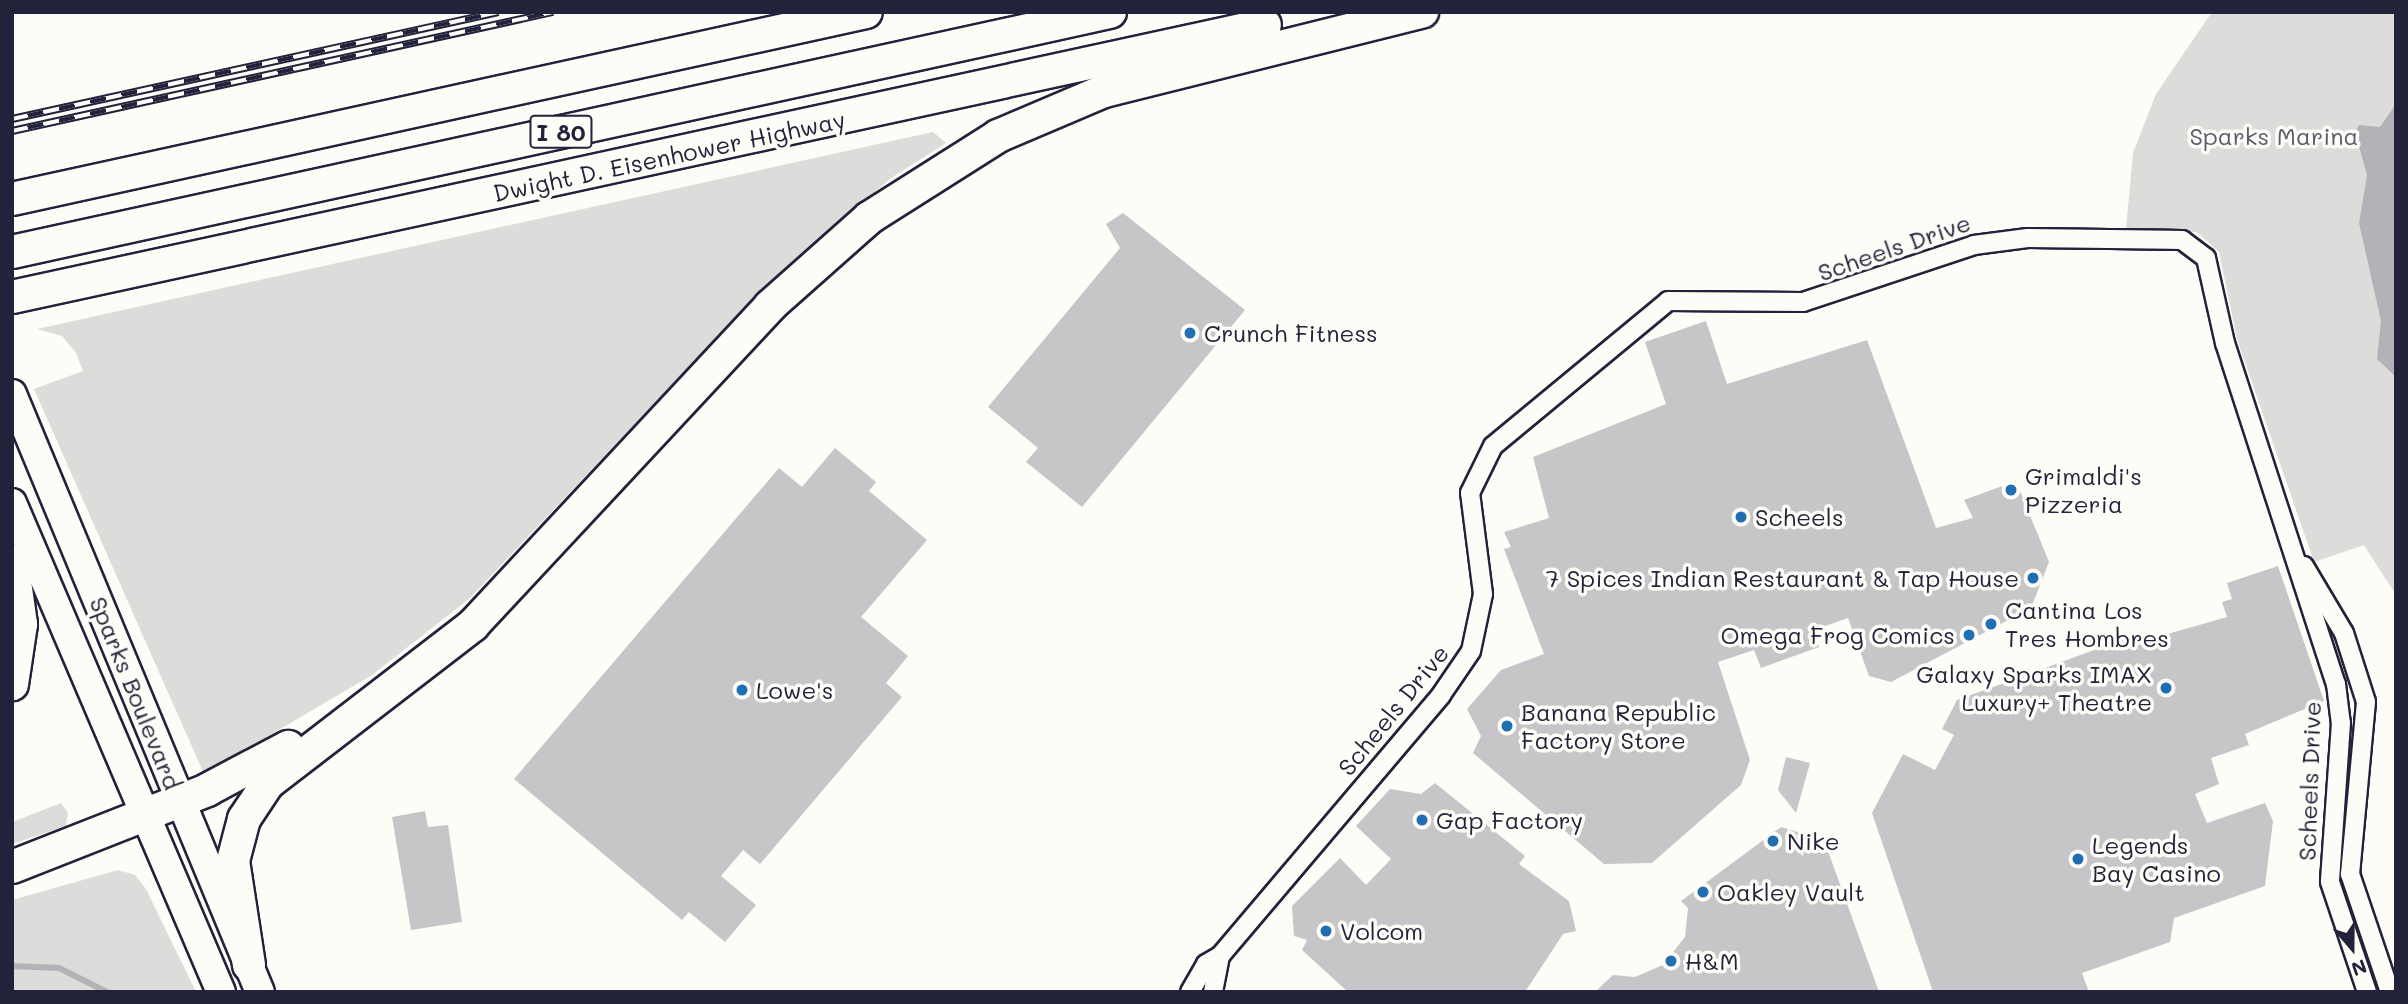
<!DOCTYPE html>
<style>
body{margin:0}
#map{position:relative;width:2408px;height:1004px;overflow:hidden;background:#fdfcf7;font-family:Mali,sans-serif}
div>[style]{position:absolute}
.green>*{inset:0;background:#dddcdb}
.water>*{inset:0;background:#b2b2b7}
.stream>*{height:6px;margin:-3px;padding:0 3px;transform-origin:3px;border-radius:3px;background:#b2b2b7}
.building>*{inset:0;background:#c6c6c8}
.roads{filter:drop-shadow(2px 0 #22223b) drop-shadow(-2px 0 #22223b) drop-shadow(0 2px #22223b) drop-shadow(0 -2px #22223b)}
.minor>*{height:18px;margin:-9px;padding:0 9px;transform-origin:9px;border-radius:9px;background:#fdfcf7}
.primary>*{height:28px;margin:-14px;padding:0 14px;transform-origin:14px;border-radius:14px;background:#fdfcf7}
.motorway>*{height:32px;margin:-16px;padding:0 16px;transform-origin:16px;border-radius:16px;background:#fdfcf7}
.rail>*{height:8px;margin-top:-4px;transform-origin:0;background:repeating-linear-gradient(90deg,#fdfcf7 0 16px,#22223b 0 32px);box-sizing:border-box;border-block:2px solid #22223b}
.dots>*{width:19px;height:19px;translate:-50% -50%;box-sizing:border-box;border:4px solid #fdfcf7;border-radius:50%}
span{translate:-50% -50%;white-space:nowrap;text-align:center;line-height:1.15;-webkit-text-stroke:7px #fdfcf7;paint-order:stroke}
.shield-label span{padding:2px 5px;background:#fdfcf7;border:2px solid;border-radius:5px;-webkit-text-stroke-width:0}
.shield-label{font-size:23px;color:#22223b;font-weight:700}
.park-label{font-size:24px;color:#5a5a6b}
.street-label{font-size:24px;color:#22223b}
.poi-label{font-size:24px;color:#22223b}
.left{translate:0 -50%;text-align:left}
.right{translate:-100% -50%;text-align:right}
.frame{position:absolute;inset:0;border:14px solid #22223b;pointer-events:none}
.north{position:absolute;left:2317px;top:913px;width:70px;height:70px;-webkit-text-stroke:5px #fdfcf7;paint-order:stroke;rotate:160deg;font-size:19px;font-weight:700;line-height:28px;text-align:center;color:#22223b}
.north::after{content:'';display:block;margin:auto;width:24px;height:32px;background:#22223b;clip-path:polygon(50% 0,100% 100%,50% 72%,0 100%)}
</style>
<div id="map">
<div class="green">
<div style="clip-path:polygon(2212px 12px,2396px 12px,2396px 595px,2364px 545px,2314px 562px,2237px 339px,2219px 252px,2197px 232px,2126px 229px,2133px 153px,2156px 94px)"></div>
<div style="clip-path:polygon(933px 132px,946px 143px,891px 178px,766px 285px,469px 599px,372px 675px,204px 774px,34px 389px,83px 371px,76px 353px,62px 336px,37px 329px)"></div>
<div style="clip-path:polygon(61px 803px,68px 813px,66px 826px,12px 844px,12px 822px)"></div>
<div style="clip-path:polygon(118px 870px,135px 875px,146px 889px,196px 992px,12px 992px,12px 900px)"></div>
</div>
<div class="water">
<div style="clip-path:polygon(2396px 104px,2396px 377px,2377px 359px,2381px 321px,2359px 223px,2367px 175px,2355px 132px,2359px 125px,2380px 127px)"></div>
</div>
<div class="stream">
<div style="left:12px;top:966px;width:47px;rotate:2.4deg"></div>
<div style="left:59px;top:968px;width:54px;rotate:26.6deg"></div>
</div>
<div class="building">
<div style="clip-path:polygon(1123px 213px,1245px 310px,1082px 507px,1026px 462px,1038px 448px,988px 407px,1120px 248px,1106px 224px)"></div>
<div style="clip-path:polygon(1706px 321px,1727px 384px,1867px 340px,1936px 528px,1973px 518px,1964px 500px,2016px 481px,2049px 562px,2031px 608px,1891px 682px,1869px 676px,1848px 618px,1814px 630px,1819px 647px,1761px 668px,1754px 650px,1718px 662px,1750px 760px,1741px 785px,1652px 863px,1604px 864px,1473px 753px,1481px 736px,1467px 709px,1501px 670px,1544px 654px,1504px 549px,1511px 547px,1504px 532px,1549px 518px,1533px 457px,1666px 404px,1645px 342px)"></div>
<div style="clip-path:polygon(835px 448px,876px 482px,869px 491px,927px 540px,861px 617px,908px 656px,886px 683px,902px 697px,760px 864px,743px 850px,721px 876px,756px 905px,725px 942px,689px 912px,682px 920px,514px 779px,779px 468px,802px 487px)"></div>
<div style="clip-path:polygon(2278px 566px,2324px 701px,2245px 734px,2249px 745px,2211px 758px,2219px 784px,2195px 794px,2207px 823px,2265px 803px,2273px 821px,2265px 886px,2174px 918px,2170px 942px,2082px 973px,2089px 992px,1933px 992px,1872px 813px,1903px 754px,1935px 770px,1954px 735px,1942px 729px,1957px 700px,2127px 638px,2129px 645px,2227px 617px,2222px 602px,2232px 599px,2227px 583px)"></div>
<div style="clip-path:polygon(1786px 757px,1810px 763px,1796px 813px,1778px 790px)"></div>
<div style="clip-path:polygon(1435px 783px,1525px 856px,1519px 864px,1569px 901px,1576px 931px,1563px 934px,1525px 992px,1348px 992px,1302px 950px,1307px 940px,1294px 936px,1292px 906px,1340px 858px,1366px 885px,1391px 859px,1356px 826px,1390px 789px,1421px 794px)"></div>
<div style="clip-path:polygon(425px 811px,428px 827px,448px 825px,462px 922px,411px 930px,392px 817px)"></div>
<div style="clip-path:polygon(1781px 827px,1824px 840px,1879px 992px,1595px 992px,1613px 975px,1635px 977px,1663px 965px,1685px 937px,1688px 908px,1681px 901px)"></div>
</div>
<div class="roads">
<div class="minor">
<div style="left:2304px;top:566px;width:78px;rotate:59.2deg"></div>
<div style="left:2344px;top:633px;width:72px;rotate:72.3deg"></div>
<div style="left:2366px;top:702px;width:173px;rotate:95.3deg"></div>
<div style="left:2350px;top:874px;width:125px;rotate:71.3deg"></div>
<div style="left:1190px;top:992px;width:32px;rotate:-60deg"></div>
<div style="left:1206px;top:964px;width:16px;rotate:-30deg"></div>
<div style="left:1220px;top:956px;width:342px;rotate:-49.7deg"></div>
<div style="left:1441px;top:695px;width:53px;rotate:-55.7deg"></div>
<div style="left:1471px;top:651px;width:58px;rotate:-78.1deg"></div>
<div style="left:1483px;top:594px;width:102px;rotate:-97.3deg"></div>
<div style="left:1470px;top:493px;width:52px;rotate:-63.9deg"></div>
<div style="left:1493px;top:446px;width:227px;rotate:-39.6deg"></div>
<div style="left:1668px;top:301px;width:135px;rotate:0.4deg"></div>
<div style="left:1803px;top:302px;width:180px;rotate:-18.4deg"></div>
<div style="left:1974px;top:245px;width:54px;rotate:-7.4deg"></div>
<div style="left:2028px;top:238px;width:154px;rotate:0.7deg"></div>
<div style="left:2182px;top:240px;width:30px;rotate:37deg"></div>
<div style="left:2206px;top:258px;width:87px;rotate:77.4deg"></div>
<div style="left:2225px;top:343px;width:359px;rotate:72deg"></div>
<div style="left:2336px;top:684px;width:39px;rotate:83deg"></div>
<div style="left:2341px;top:723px;width:159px;rotate:94deg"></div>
<div style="left:2330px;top:882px;width:116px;rotate:71.4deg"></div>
<div style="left:1213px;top:992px;width:37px;rotate:-79deg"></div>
</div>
<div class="primary">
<div style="left:12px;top:394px;width:647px;rotate:67.48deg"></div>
<div style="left:12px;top:503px;width:532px;rotate:66.86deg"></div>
</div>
<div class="motorway">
<div style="left:12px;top:199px;width:874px;rotate:-12.35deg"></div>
<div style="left:12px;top:252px;width:1124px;rotate:-12.33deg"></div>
<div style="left:12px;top:297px;width:1282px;rotate:-12.25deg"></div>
<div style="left:12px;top:560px;width:65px;rotate:82deg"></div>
<div style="left:21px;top:624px;width:61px;rotate:98.5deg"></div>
<div style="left:12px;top:867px;width:210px;rotate:-21.5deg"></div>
<div style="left:207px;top:790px;width:92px;rotate:-28deg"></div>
<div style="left:249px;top:965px;width:105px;rotate:-98.7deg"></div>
<div style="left:233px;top:861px;width:43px;rotate:-75.3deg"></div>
<div style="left:244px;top:819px;width:43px;rotate:-56.3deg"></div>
<div style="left:268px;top:783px;width:259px;rotate:-37.6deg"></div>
<div style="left:473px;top:625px;width:436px;rotate:-47deg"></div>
<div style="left:770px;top:306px;width:132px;rotate:-41.6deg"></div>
<div style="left:869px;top:218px;width:153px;rotate:-32.4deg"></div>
<div style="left:998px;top:136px;width:115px;rotate:-23deg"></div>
<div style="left:1104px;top:91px;width:328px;rotate:-14deg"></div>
</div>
</div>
<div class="rail">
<div style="left:12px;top:119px;width:498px;rotate:-12.4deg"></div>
<div style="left:12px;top:131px;width:554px;rotate:-12.41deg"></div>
</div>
<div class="dots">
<div style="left:1190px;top:333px;background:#1f6fb2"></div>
<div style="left:2011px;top:490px;background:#1f6fb2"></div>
<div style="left:1741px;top:517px;background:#1f6fb2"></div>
<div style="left:2033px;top:578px;background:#1f6fb2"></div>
<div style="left:1991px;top:624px;background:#1f6fb2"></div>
<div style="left:1969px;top:635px;background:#1f6fb2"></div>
<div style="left:2166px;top:688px;background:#1f6fb2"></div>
<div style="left:742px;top:690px;background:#1f6fb2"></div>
<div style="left:1507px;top:726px;background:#1f6fb2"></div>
<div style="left:1422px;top:820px;background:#1f6fb2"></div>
<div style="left:1773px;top:841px;background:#1f6fb2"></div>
<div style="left:2078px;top:859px;background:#1f6fb2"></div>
<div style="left:1703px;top:892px;background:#1f6fb2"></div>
<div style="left:1326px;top:931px;background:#1f6fb2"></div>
<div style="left:1671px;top:961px;background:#1f6fb2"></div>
</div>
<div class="shield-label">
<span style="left:561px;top:132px">I 80</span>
</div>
<div class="park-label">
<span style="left:2274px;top:136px">Sparks Marina</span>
</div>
<div class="street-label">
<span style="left:669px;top:156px;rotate:-12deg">Dwight D. Eisenhower Highway</span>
<span style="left:1894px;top:247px;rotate:-19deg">Scheels Drive</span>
<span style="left:136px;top:693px;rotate:68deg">Sparks Boulevard</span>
<span style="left:1393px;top:710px;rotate:-51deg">Scheels Drive</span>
<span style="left:2309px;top:781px;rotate:-88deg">Scheels Drive</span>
</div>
<div class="poi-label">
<span class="left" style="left:1204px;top:333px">Crunch Fitness</span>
<span class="left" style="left:2025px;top:490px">Grimaldi's<br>Pizzeria</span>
<span class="left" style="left:1755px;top:517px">Scheels</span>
<span class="right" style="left:2019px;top:578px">7 Spices Indian Restaurant &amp; Tap House</span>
<span class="left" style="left:2005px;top:624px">Cantina Los<br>Tres Hombres</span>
<span class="right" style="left:1955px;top:635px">Omega Frog Comics</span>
<span class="right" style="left:2152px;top:688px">Galaxy Sparks IMAX<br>Luxury+ Theatre</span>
<span class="left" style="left:756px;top:690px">Lowe's</span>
<span class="left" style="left:1521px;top:726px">Banana Republic<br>Factory Store</span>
<span class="left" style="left:1436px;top:820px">Gap Factory</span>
<span class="left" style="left:1787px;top:841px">Nike</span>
<span class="left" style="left:2092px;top:859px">Legends<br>Bay Casino</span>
<span class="left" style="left:1717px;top:892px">Oakley Vault</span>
<span class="left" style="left:1340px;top:931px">Volcom</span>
<span class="left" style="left:1685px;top:961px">H&amp;M</span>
</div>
<div class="frame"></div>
<div class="north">N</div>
</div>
